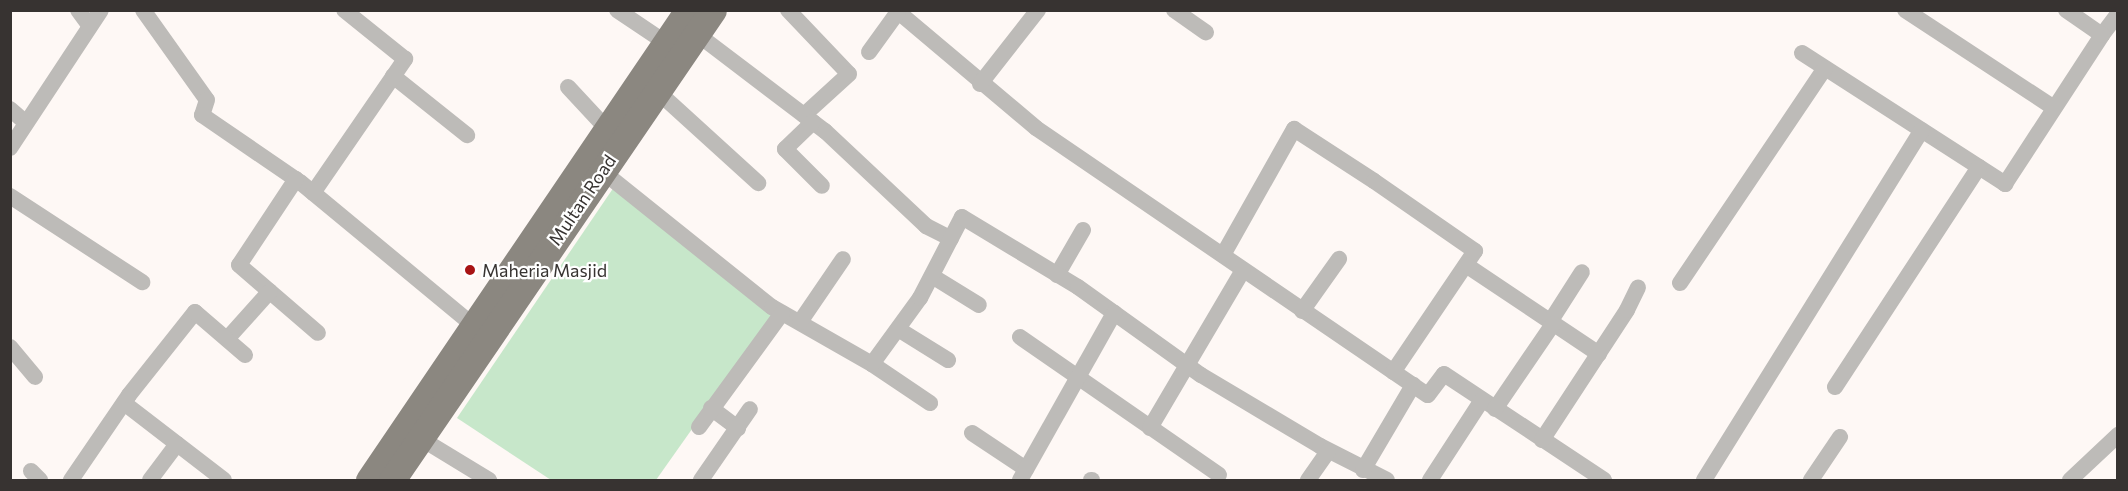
<!DOCTYPE html>
<style>
body{margin:0}
#map{position:relative;width:2128px;height:491px;overflow:hidden;background:#fef8f5;font-family:Commissioner,sans-serif}
div>[style]{position:absolute}
.green>*{inset:0;background:#c7e7ca}
.street>*{height:16px;margin:-8px;padding:0 8px;transform-origin:8px;border-radius:8px;background:#bdbbb8}
.primary>*{height:27px;margin:-13.5px;padding:0 13.5px;transform-origin:13.5px;border-radius:13.5px;background:#8b8780}
.dots>*{width:16px;height:16px;translate:-50% -50%;box-sizing:border-box;border:3px solid #fff;border-radius:50%}
span{translate:-50% -50%;white-space:nowrap;text-align:center;line-height:1.15;-webkit-text-stroke:4.5px #fff;paint-order:stroke}
.street-label{font-size:18px;color:#373331}
.poi-label{font-size:18px;color:#373331}
.left{translate:0 -50%;text-align:left}
.frame{position:absolute;inset:0;border:12px solid #373331;pointer-events:none}
</style>
<div id="map">
<div class="green">
<div style="clip-path:polygon(614px 187px,774px 313px,656px 480px,551px 480px,457px 418px)"></div>
</div>
<div class="street">
<div style="left:78px;top:10px;width:19px;rotate:54deg"></div>
<div style="left:143px;top:10px;width:110px;rotate:54.6deg"></div>
<div style="left:207px;top:100px;width:16px;rotate:108deg"></div>
<div style="left:202px;top:115px;width:119px;rotate:34.4deg"></div>
<div style="left:300px;top:182px;width:226px;rotate:39.6deg"></div>
<div style="left:617px;top:10px;width:59px;rotate:34deg"></div>
<div style="left:788px;top:10px;width:88px;rotate:46.4deg"></div>
<div style="left:849px;top:74px;width:61px;rotate:137.7deg"></div>
<div style="left:896px;top:10px;width:183px;rotate:40.1deg"></div>
<div style="left:1036px;top:128px;width:474px;rotate:34.3deg"></div>
<div style="left:1428px;top:395px;width:26px;rotate:-53deg"></div>
<div style="left:1444px;top:374px;width:192px;rotate:33.5deg"></div>
<div style="left:1174px;top:10px;width:39px;rotate:35deg"></div>
<div style="left:1905px;top:10px;width:178px;rotate:33.3deg"></div>
<div style="left:697px;top:34px;width:161px;rotate:37.2deg"></div>
<div style="left:825px;top:131px;width:139px;rotate:43.2deg"></div>
<div style="left:926px;top:226px;width:28px;rotate:27deg"></div>
<div style="left:2102px;top:35px;width:26px;rotate:-53deg"></div>
<div style="left:869px;top:52px;width:49px;rotate:-54.1deg"></div>
<div style="left:1802px;top:53px;width:242px;rotate:32.8deg"></div>
<div style="left:2005px;top:184px;width:178px;rotate:-56.9deg"></div>
<div style="left:2102px;top:35px;width:44px;rotate:-145.2deg"></div>
<div style="left:393px;top:76px;width:95px;rotate:38.6deg"></div>
<div style="left:980px;top:84px;width:94px;rotate:-51.9deg"></div>
<div style="left:568px;top:87px;width:57px;rotate:47.1deg"></div>
<div style="left:657px;top:91px;width:137px;rotate:42.3deg"></div>
<div style="left:10px;top:109px;width:21px;rotate:41deg"></div>
<div style="left:813px;top:122px;width:39px;rotate:136deg"></div>
<div style="left:785px;top:149px;width:52px;rotate:45deg"></div>
<div style="left:10px;top:148px;width:165px;rotate:-56.6deg"></div>
<div style="left:602px;top:171px;width:218px;rotate:38.7deg"></div>
<div style="left:772px;top:307px;width:115px;rotate:29.7deg"></div>
<div style="left:872px;top:364px;width:70px;rotate:33.9deg"></div>
<div style="left:296px;top:179px;width:103px;rotate:123.5deg"></div>
<div style="left:239px;top:265px;width:104px;rotate:40.7deg"></div>
<div style="left:313px;top:193px;width:163px;rotate:-55.5deg"></div>
<div style="left:405px;top:59px;width:78px;rotate:-141.2deg"></div>
<div style="left:10px;top:196px;width:158px;rotate:33.1deg"></div>
<div style="left:1223px;top:255px;width:145px;rotate:-60.6deg"></div>
<div style="left:1294px;top:129px;width:95px;rotate:33deg"></div>
<div style="left:1374px;top:181px;width:123px;rotate:34.7deg"></div>
<div style="left:1475px;top:251px;width:146px;rotate:124.1deg"></div>
<div style="left:1466px;top:265px;width:160px;rotate:33.8deg"></div>
<div style="left:1057px;top:275px;width:52px;rotate:-60deg"></div>
<div style="left:932px;top:276px;width:55px;rotate:31.7deg"></div>
<div style="left:1680px;top:283px;width:259px;rotate:-56deg"></div>
<div style="left:1302px;top:311px;width:64px;rotate:-54.6deg"></div>
<div style="left:800px;top:322px;width:76px;rotate:-55.7deg"></div>
<div style="left:1550px;top:322px;width:59px;rotate:-57.4deg"></div>
<div style="left:898px;top:329px;width:59px;rotate:31.8deg"></div>
<div style="left:1020px;top:337px;width:242px;rotate:34.7deg"></div>
<div style="left:227px;top:339px;width:64px;rotate:-48.1deg"></div>
<div style="left:10px;top:347px;width:39px;rotate:50deg"></div>
<div style="left:872px;top:364px;width:82px;rotate:-54deg"></div>
<div style="left:920px;top:298px;width:91px;rotate:-62.6deg"></div>
<div style="left:962px;top:217px;width:135px;rotate:31.1deg"></div>
<div style="left:1078px;top:287px;width:151px;rotate:35.6deg"></div>
<div style="left:1201px;top:375px;width:139px;rotate:30.8deg"></div>
<div style="left:1320px;top:446px;width:75px;rotate:26.9deg"></div>
<div style="left:1835px;top:387px;width:263px;rotate:-56.8deg"></div>
<div style="left:124px;top:403px;width:126px;rotate:37.6deg"></div>
<div style="left:711px;top:408px;width:34px;rotate:37deg"></div>
<div style="left:1495px;top:409px;width:103px;rotate:-55.7deg"></div>
<div style="left:699px;top:427px;width:141px;rotate:-53.9deg"></div>
<div style="left:1150px;top:428px;width:183px;rotate:-59.5deg"></div>
<div style="left:972px;top:433px;width:65px;rotate:33.7deg"></div>
<div style="left:420px;top:438px;width:81px;rotate:31.3deg"></div>
<div style="left:1542px;top:440px;width:155px;rotate:-56.8deg"></div>
<div style="left:1627px;top:310px;width:25px;rotate:-64deg"></div>
<div style="left:1363px;top:470px;width:99px;rotate:-59.5deg"></div>
<div style="left:31px;top:471px;width:13px;rotate:45deg"></div>
<div style="left:71px;top:480px;width:103px;rotate:-55.7deg"></div>
<div style="left:129px;top:395px;width:106px;rotate:-51.5deg"></div>
<div style="left:195px;top:312px;width:66px;rotate:40.7deg"></div>
<div style="left:150px;top:480px;width:45px;rotate:-53.1deg"></div>
<div style="left:701px;top:480px;width:86px;rotate:-55.4deg"></div>
<div style="left:1020px;top:480px;width:192px;rotate:-60.6deg"></div>
<div style="left:1091px;top:480px;width:1px"></div>
<div style="left:1308px;top:480px;width:35px;rotate:-55deg"></div>
<div style="left:1430px;top:480px;width:95px;rotate:-57deg"></div>
<div style="left:1704px;top:480px;width:412px;rotate:-58.1deg"></div>
<div style="left:1811px;top:480px;width:52px;rotate:-56deg"></div>
<div style="left:2070px;top:480px;width:66px;rotate:-43.2deg"></div>
</div>
<div class="primary">
<div style="left:369px;top:480px;width:568px;rotate:-55.83deg"></div>
<div style="left:392px;top:480px;width:569px;rotate:-55.67deg"></div>
</div>
<div class="dots">
<div style="left:470px;top:270px;background:#a81415"></div>
</div>
<div class="street-label">
<span style="left:582px;top:200px;rotate:-56deg">Multan Road</span>
</div>
<div class="poi-label">
<span class="left" style="left:482px;top:270px">Maheria Masjid</span>
</div>
<div class="frame"></div>
</div>
